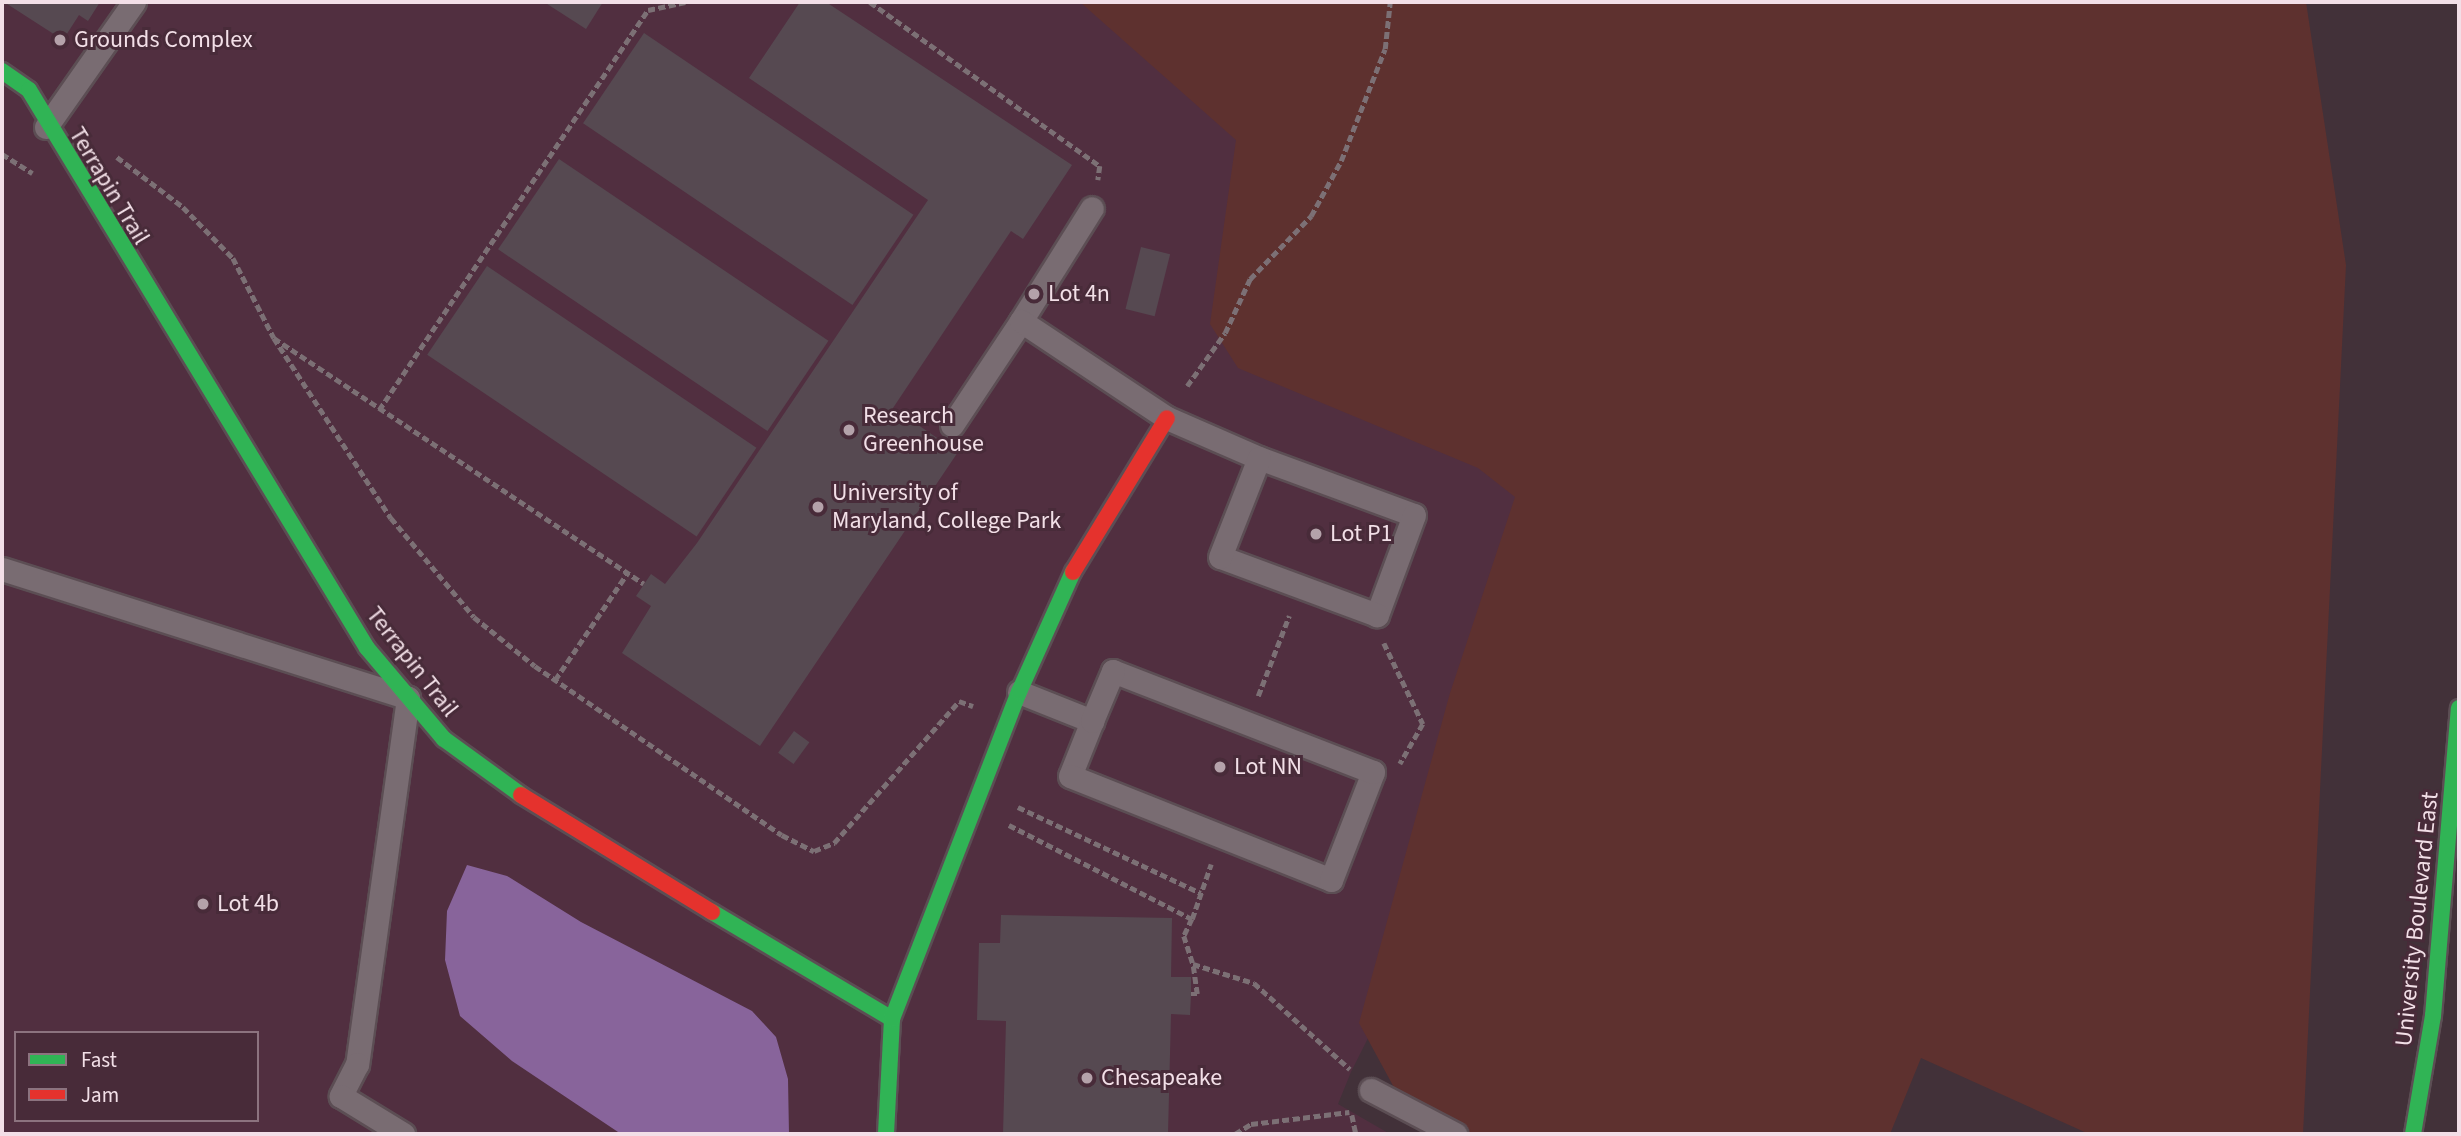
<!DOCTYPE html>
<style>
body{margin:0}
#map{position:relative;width:2461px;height:1136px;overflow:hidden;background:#423139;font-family:"Source Sans 3",sans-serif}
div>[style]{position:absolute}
.built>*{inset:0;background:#512f40}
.green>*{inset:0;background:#5e312f}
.water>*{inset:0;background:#88649b}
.building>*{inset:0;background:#564951;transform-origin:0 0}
.path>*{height:4.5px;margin-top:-2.25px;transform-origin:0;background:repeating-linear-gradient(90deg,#7c7075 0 7px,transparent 0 10.5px)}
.roads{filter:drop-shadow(2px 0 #5c4e54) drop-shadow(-2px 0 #5c4e54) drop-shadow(0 2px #5c4e54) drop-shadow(0 -2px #5c4e54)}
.lane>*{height:23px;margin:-11.5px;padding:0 11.5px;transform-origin:11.5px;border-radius:11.5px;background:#796c72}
.fast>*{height:16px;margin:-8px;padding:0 8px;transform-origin:8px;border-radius:8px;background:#30b455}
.jam>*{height:16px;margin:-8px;padding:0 8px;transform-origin:8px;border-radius:8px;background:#e5322d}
.dots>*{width:19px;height:19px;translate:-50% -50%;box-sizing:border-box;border:4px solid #482b39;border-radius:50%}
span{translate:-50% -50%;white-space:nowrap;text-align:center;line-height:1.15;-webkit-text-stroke:6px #482b39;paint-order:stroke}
.poi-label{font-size:24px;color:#f2dfe7}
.left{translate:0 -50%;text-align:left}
.street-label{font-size:24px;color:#f2dfe7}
.frame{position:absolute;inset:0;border:4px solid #f2dfe7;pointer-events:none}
.legend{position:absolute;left:14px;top:1031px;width:245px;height:91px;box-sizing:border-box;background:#482b39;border:2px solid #8c737f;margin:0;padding:9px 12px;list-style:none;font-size:21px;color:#f2dfe7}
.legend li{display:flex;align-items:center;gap:14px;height:35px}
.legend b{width:35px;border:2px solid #8c737f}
</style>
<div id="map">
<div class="built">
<div style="clip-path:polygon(evenodd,2px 2px,1899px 2px,1741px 295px,1351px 1072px,1338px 1104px,1390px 1134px,2px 1134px,2px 2px,16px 1033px,257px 1033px,257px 1120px,16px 1120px,16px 1033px)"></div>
</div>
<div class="green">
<div style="clip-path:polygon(1080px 2px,2306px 2px,2346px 265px,2303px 1134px,2089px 1134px,1921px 1058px,1890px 1134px,1472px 1134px,1397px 1093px,1359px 1023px,1450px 693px,1515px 497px,1478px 468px,1238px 368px,1210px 324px,1236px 140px)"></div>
</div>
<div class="water">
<div style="clip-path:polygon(467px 865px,507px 876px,581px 922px,752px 1011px,776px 1037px,788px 1079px,789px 1134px,621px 1134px,512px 1061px,460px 1016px,445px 960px,447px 911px)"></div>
</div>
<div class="building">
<div style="clip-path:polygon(4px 2px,100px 2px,88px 21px,79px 15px,63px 40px)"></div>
<div style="clip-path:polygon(544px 2px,603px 2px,586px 29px)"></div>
<div style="clip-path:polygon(800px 2px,826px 2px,1072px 165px,1023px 239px,1011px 231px,893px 408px,958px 452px,760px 746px,622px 653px,651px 606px,636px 596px,651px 574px,665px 584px,697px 543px,928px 200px,749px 78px)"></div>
<div style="left:644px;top:33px;width:325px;height:109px;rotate:34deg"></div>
<div style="left:559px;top:159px;width:325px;height:109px;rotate:34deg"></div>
<div style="left:1141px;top:247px;width:30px;height:64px;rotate:14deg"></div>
<div style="left:487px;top:266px;width:325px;height:107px;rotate:34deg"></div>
<div style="left:794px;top:731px;width:19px;height:27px;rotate:36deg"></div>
<div style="clip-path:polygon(1001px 915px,1172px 918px,1171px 977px,1191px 977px,1191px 994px,1190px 1015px,1171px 1014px,1168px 1134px,1003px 1134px,1006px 1021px,977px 1020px,979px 943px,1000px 943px)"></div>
</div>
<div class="path">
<div style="left:870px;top:2px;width:282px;rotate:35.5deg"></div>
<div style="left:1100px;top:166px;width:14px;rotate:98deg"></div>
<div style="left:2px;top:154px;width:36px;rotate:32deg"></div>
<div style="left:117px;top:157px;width:83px;rotate:37.1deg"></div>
<div style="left:183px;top:207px;width:71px;rotate:45.6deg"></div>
<div style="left:233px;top:258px;width:90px;rotate:62.9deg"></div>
<div style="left:274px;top:338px;width:444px;rotate:33.6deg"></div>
<div style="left:274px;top:338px;width:215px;rotate:57deg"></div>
<div style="left:391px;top:518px;width:129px;rotate:50deg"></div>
<div style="left:474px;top:617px;width:78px;rotate:38.8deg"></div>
<div style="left:535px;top:666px;width:299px;rotate:34.4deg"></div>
<div style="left:782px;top:835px;width:36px;rotate:27deg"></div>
<div style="left:814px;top:851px;width:22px;rotate:-22deg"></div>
<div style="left:834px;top:843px;width:189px;rotate:-48.6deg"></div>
<div style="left:959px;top:701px;width:15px;rotate:20deg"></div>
<div style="left:1187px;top:386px;width:65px;rotate:-54.4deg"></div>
<div style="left:1225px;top:333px;width:60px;rotate:-65.2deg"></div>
<div style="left:1250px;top:279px;width:88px;rotate:-45.9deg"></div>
<div style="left:1311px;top:216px;width:63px;rotate:-61.4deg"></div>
<div style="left:1341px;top:161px;width:120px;rotate:-68.6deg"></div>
<div style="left:1385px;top:49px;width:47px;rotate:-83.9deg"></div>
<div style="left:379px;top:410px;width:482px;rotate:-56.1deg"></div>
<div style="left:648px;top:10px;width:38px;rotate:-12deg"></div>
<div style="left:1384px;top:643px;width:90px;rotate:64.3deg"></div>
<div style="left:1423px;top:724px;width:46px;rotate:119.9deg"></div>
<div style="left:555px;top:680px;width:130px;rotate:-55.9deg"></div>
<div style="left:1258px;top:696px;width:86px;rotate:-68.8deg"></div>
<div style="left:1018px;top:807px;width:202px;rotate:25.2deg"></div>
<div style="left:1009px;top:825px;width:206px;rotate:27.2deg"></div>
<div style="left:1192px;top:919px;width:19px;rotate:115deg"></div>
<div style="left:1184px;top:936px;width:29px;rotate:72deg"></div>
<div style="left:1193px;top:964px;width:64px;rotate:17.3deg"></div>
<div style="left:1254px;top:983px;width:129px;rotate:41.9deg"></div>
<div style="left:1192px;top:919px;width:58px;rotate:-70.9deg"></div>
<div style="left:1191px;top:994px;width:6px"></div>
<div style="left:1197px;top:994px;width:30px;rotate:-98deg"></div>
<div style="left:1352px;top:1115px;width:19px;rotate:78deg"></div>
<div style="left:1235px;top:1134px;width:19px;rotate:-32deg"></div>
<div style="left:1251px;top:1124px;width:99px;rotate:-7deg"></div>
</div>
<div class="roads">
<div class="lane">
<div style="left:46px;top:127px;width:153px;rotate:-54.9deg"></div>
<div style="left:1021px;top:321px;width:133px;rotate:-57.9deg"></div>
<div style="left:952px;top:425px;width:125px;rotate:-56.4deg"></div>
<div style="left:1021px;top:321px;width:175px;rotate:33.6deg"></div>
<div style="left:1167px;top:418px;width:100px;rotate:23.5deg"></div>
<div style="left:1259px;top:458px;width:165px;rotate:20.2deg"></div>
<div style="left:1414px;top:515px;width:107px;rotate:110.3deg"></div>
<div style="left:1377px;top:615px;width:167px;rotate:-159.7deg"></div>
<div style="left:1220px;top:557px;width:106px;rotate:-68.5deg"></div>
<div style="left:2px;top:569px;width:426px;rotate:17.6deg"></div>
<div style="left:408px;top:698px;width:370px;rotate:97.9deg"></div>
<div style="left:357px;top:1064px;width:36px;rotate:117deg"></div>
<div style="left:341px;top:1096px;width:73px;rotate:31.5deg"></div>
<div style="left:1019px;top:692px;width:79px;rotate:21.7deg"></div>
<div style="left:1092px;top:721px;width:59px;rotate:111.8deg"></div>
<div style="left:1070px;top:776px;width:281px;rotate:21.7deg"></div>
<div style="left:1331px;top:880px;width:116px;rotate:-68.7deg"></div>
<div style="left:1373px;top:772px;width:279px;rotate:-158.8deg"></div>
<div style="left:1113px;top:671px;width:54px;rotate:112.8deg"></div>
<div style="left:1371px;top:1090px;width:95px;rotate:27.6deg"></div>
</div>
<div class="fast">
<div style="left:2px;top:71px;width:33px;rotate:35deg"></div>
<div style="left:29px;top:90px;width:652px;rotate:58.8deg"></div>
<div style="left:367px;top:648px;width:119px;rotate:49.8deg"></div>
<div style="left:444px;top:739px;width:95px;rotate:36deg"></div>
<div style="left:712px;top:912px;width:209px;rotate:30.7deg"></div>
<div style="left:892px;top:1019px;width:115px;rotate:93deg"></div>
<div style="left:892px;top:1019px;width:351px;rotate:-68.8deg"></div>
<div style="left:1019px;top:692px;width:132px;rotate:-65.8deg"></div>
<div style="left:2413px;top:1134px;width:120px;rotate:-80.4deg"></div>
<div style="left:2433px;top:1016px;width:309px;rotate:-85.2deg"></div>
</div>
<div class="jam">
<div style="left:1073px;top:572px;width:180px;rotate:-58.6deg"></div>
<div style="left:521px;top:795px;width:224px;rotate:31.5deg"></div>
</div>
</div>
<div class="dots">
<div style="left:60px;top:40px;background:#b4a2aa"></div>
<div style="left:1034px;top:294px;background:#b4a2aa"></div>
<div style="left:849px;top:430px;background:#b4a2aa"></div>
<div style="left:818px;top:507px;background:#b4a2aa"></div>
<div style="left:1316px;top:534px;background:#b4a2aa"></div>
<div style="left:1220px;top:767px;background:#b4a2aa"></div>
<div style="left:203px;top:904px;background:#b4a2aa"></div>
<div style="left:1087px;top:1078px;background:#b4a2aa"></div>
</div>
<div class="poi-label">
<span class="left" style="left:74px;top:40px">Grounds Complex</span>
<span class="left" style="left:1048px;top:294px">Lot 4n</span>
<span class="left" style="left:863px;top:430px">Research<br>Greenhouse</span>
<span class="left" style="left:832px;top:507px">University of<br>Maryland, College Park</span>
<span class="left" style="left:1330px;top:534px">Lot P1</span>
<span class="left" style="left:1234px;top:767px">Lot NN</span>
<span class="left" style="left:217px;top:904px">Lot 4b</span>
<span class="left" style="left:1101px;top:1078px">Chesapeake</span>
</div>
<div class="street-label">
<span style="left:109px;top:186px;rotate:59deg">Terrapin Trail</span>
<span style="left:412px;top:662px;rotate:52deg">Terrapin Trail</span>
<span style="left:2417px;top:919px;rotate:-84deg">University Boulevard East</span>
</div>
<div class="frame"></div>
<ul class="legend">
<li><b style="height:9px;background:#30b455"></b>Fast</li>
<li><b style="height:9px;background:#e5322d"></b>Jam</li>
</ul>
</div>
